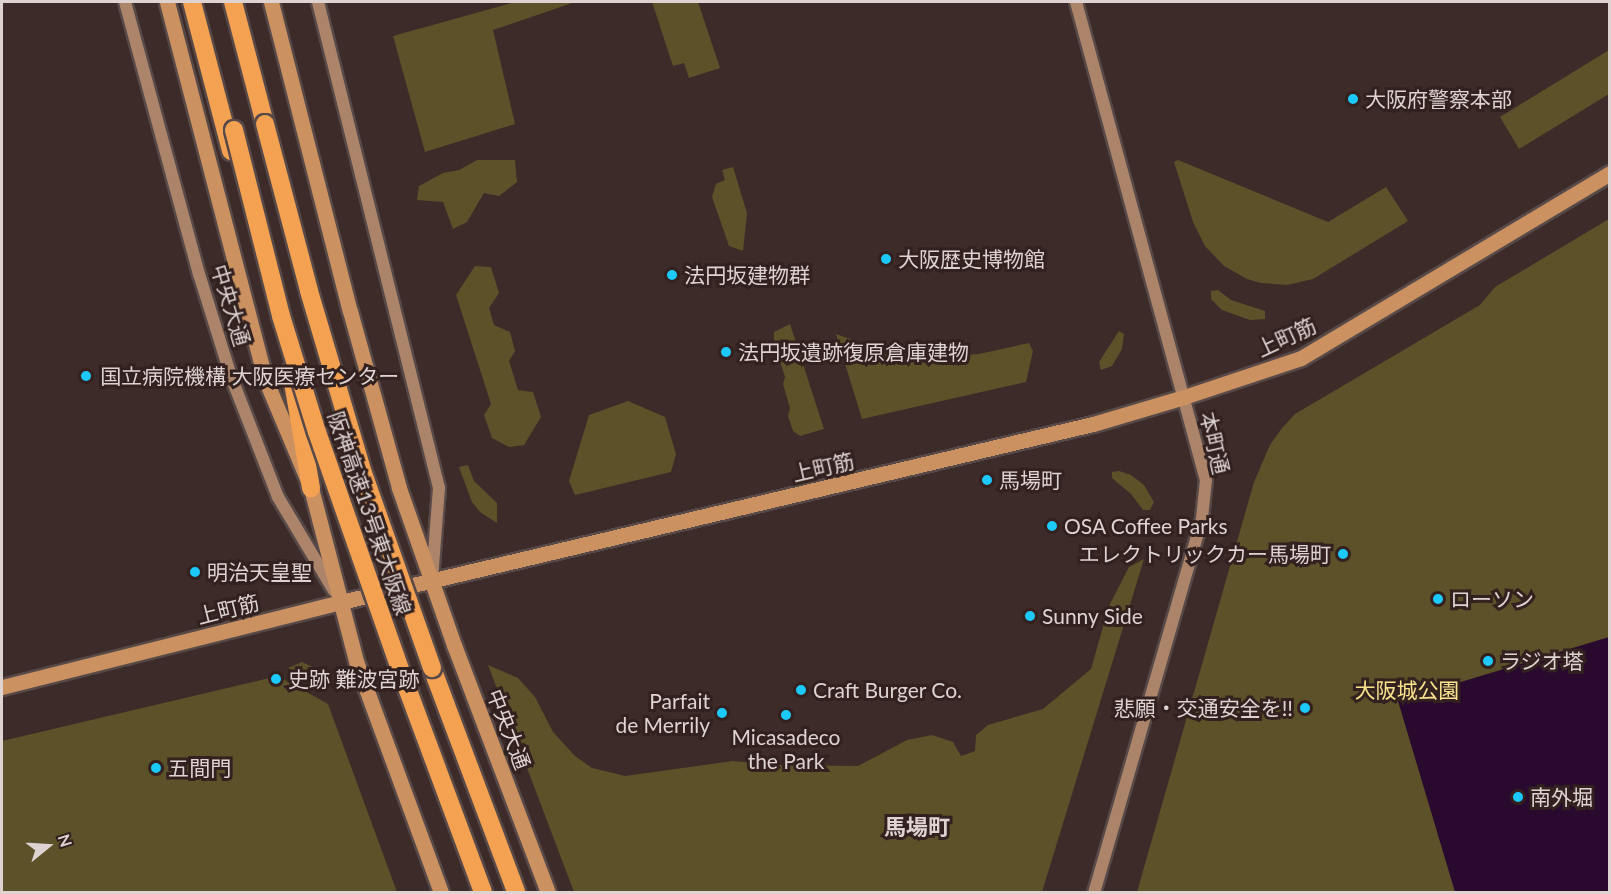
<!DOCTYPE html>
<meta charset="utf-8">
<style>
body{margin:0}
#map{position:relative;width:1611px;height:894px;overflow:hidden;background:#3c2b28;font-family:Lato,"Noto Sans JP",sans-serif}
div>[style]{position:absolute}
.green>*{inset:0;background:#5c5129}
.water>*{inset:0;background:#2a092e}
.roads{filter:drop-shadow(2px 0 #574947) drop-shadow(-2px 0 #574947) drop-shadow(0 2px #574947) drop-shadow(0 -2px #574947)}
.secondary>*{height:12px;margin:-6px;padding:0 6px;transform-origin:6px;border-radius:6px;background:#ac846a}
.primary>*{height:15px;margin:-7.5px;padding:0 7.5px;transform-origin:7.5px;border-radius:7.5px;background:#cb9160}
.highway>*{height:18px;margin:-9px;padding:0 9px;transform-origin:9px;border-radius:9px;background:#f4a152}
.bridges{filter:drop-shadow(2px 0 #574947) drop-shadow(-2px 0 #574947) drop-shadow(0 2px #574947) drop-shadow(0 -2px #574947)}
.highway-bridge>*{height:18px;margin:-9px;padding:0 9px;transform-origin:9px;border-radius:9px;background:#f4a152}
.dots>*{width:16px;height:16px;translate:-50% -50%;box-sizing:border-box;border:3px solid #32211e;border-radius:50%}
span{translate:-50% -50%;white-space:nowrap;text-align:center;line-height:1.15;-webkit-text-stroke:6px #32211e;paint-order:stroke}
.poi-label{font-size:21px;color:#ded3d1}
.left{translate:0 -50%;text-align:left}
.right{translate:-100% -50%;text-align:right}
.street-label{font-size:21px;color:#ded3d1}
.park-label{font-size:21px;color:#f9e28d}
.neighbourhood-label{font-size:22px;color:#ded3d1;font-weight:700}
.frame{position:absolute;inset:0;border:3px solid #ded3d1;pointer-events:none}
.north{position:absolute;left:18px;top:816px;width:60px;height:60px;-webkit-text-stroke:4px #32211e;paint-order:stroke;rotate:72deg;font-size:16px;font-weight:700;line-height:24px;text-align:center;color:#ded3d1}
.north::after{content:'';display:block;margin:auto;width:21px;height:27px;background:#ded3d1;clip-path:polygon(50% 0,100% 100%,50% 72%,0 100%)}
</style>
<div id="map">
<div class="green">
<div style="clip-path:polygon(515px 2px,575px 2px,493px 30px,515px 124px,425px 152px,393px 36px)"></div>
<div style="clip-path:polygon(652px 2px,698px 2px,720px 68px,689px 78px,684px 63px,673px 66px)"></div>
<div style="clip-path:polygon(1609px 50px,1609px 94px,1519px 149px,1500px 117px)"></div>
<div style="clip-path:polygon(477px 160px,515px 160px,517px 182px,499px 196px,484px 193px,467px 222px,453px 229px,443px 202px,417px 200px,419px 186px,443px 173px,459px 170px)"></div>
<div style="clip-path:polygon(1178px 160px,1328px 222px,1386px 187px,1408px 221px,1313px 279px,1287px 285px,1261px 283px,1247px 279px,1224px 266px,1205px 246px,1193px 222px,1174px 162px)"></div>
<div style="clip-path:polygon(733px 167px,747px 213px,743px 251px,729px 246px,712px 197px,716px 184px,725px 180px,722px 170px)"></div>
<div style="clip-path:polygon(1609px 219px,1609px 892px,1137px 892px,1254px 482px,1270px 445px,1282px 428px,1295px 414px,1480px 305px,1495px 287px)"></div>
<div style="clip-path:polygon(475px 266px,491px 267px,499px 293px,489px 308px,494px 325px,510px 332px,515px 351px,509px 361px,518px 390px,533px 392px,541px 417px,524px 445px,509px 447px,492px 438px,484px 415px,491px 404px,456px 295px)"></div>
<div style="clip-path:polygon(1218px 290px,1231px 300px,1265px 311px,1265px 319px,1250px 320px,1222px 310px,1211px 299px,1211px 291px)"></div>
<div style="clip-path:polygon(790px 324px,824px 429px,800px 436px,793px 431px,788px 416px,790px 408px,783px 384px,785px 377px,774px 342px,774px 332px)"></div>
<div style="clip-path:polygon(1119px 331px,1124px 334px,1122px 349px,1112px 366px,1101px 370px,1099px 362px)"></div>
<div style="clip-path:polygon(836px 334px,864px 344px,918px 357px,979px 354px,1029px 343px,1033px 351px,1026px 382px,862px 419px)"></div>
<div style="clip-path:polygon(628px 401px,665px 417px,676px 454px,671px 472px,575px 495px,569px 481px,589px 415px)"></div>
<div style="clip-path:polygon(468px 465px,474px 481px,497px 503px,497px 523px,480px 512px,472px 502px,459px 467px)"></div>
<div style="clip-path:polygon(1119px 471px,1131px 475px,1144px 485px,1154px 502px,1150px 510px,1143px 510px,1131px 494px,1112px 478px,1112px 472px)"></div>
<div style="clip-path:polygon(1144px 559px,1042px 892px,574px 892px,488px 665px,518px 678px,535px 697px,553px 732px,575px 756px,592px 768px,625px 776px,733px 761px,773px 765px,858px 766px,907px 740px,932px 735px,953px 742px,961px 756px,975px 751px,976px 735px,988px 725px,1043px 709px,1091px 669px,1109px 606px,1129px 567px)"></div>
<div style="clip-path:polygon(302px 662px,321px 671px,325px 682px,319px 685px,288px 668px)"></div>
<div style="clip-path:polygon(278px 676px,328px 704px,397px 892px,2px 892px,2px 741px)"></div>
</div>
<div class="water">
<div style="clip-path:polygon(1609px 637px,1609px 892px,1455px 892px,1398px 701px)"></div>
</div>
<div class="roads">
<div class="secondary">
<div style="left:125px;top:2px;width:282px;rotate:74.8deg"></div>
<div style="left:199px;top:274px;width:110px;rotate:72.6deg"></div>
<div style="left:232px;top:379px;width:127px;rotate:68.7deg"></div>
<div style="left:278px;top:497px;width:109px;rotate:59.2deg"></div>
<div style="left:318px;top:2px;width:501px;rotate:76.02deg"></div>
<div style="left:439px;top:488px;width:91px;rotate:94.4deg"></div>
<div style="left:1076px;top:2px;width:495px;rotate:74.8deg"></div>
<div style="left:1206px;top:480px;width:39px;rotate:96deg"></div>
<div style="left:1202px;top:519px;width:388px;rotate:106.1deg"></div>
</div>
<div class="primary">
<div style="left:167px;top:2px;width:392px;rotate:75.4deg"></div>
<div style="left:266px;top:381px;width:116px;rotate:67.2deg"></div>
<div style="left:311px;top:488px;width:182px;rotate:75.4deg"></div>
<div style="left:357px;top:664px;width:243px;rotate:69.8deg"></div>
<div style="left:271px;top:2px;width:319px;rotate:75.7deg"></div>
<div style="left:350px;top:311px;width:184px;rotate:74.5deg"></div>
<div style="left:399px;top:488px;width:166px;rotate:70.7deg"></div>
<div style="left:454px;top:645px;width:264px;rotate:69.2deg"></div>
<div style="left:2px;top:687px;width:349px;rotate:-14.1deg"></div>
<div style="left:341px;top:602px;width:773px;rotate:-13.32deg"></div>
<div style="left:1093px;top:424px;width:95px;rotate:-16.5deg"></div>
<div style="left:1184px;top:397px;width:123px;rotate:-18.4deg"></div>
<div style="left:1301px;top:358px;width:360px;rotate:-30.9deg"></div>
</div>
<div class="highway">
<div style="left:192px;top:2px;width:154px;rotate:75.3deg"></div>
<div style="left:233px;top:2px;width:126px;rotate:75.3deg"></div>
<div style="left:291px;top:371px;width:119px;rotate:80.3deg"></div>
<div style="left:432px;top:668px;width:239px;rotate:69.4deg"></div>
<div style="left:403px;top:677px;width:229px;rotate:69.6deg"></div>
</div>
</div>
<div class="bridges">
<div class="highway-bridge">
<div style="left:265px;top:124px;width:173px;rotate:75.2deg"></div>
<div style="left:309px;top:291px;width:190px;rotate:73.5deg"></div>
<div style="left:363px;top:473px;width:207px;rotate:70.5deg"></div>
<div style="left:234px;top:130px;width:192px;rotate:75.8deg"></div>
<div style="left:281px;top:316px;width:121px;rotate:72.8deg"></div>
<div style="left:317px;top:432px;width:260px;rotate:70.7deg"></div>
</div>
</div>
<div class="dots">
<div style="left:1353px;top:99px;background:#1cc9fc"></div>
<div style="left:886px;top:259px;background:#1cc9fc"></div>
<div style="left:672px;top:275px;background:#1cc9fc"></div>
<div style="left:726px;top:352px;background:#1cc9fc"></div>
<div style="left:86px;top:376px;background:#1cc9fc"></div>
<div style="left:987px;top:480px;background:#1cc9fc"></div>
<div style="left:1052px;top:526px;background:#1cc9fc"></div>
<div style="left:1343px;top:554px;background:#1cc9fc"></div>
<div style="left:195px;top:572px;background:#1cc9fc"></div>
<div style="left:1438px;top:599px;background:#1cc9fc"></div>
<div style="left:1030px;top:616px;background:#1cc9fc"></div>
<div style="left:1488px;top:661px;background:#1cc9fc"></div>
<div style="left:276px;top:679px;background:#1cc9fc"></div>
<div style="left:801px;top:690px;background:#1cc9fc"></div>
<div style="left:1305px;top:708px;background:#1cc9fc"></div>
<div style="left:722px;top:713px;background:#1cc9fc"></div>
<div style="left:786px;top:715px;background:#1cc9fc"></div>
<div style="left:156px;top:768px;background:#1cc9fc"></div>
<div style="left:1518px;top:797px;background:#1cc9fc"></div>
</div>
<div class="poi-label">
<span class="left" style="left:1365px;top:99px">大阪府警察本部</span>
<span class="left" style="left:898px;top:259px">大阪歴史博物館</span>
<span class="left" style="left:684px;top:275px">法円坂建物群</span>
<span class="left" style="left:738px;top:352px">法円坂遺跡復原倉庫建物</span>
<span class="left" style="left:100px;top:376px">国立病院機構 大阪医療センター</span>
<span class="left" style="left:999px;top:480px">馬場町</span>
<span class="left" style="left:1064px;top:526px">OSA Coffee Parks</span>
<span class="right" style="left:1331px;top:554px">エレクトリックカー馬場町</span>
<span class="left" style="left:207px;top:572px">明治天皇聖</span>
<span class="left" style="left:1450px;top:599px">ローソン</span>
<span class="left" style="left:1042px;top:616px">Sunny Side</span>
<span class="left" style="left:1500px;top:661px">ラジオ塔</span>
<span class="left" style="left:288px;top:679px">史跡 難波宮跡</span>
<span class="left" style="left:813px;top:690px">Craft Burger Co.</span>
<span class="right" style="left:710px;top:713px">Parfait<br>de Merrily</span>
<span class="right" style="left:1293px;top:708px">悲願・交通安全を!!</span>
<span style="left:786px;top:749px">Micasadeco<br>the Park</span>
<span class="left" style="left:168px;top:768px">五間門</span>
<span class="left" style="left:1530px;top:797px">南外堀</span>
</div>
<div class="street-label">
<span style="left:231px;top:305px;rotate:73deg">中央大通</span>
<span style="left:1286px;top:337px;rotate:-25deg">上町筋</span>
<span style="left:1215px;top:443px;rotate:77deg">本町通</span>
<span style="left:823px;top:467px;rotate:-13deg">上町筋</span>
<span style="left:370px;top:513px;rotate:71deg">阪神高速13号東大阪線</span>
<span style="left:228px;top:609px;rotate:-14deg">上町筋</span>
<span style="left:509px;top:729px;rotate:69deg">中央大通</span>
</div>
<div class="park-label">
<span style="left:1407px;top:690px">大阪城公園</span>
</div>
<div class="neighbourhood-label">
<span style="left:917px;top:827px">馬場町</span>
</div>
<div class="frame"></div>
<div class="north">N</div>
</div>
